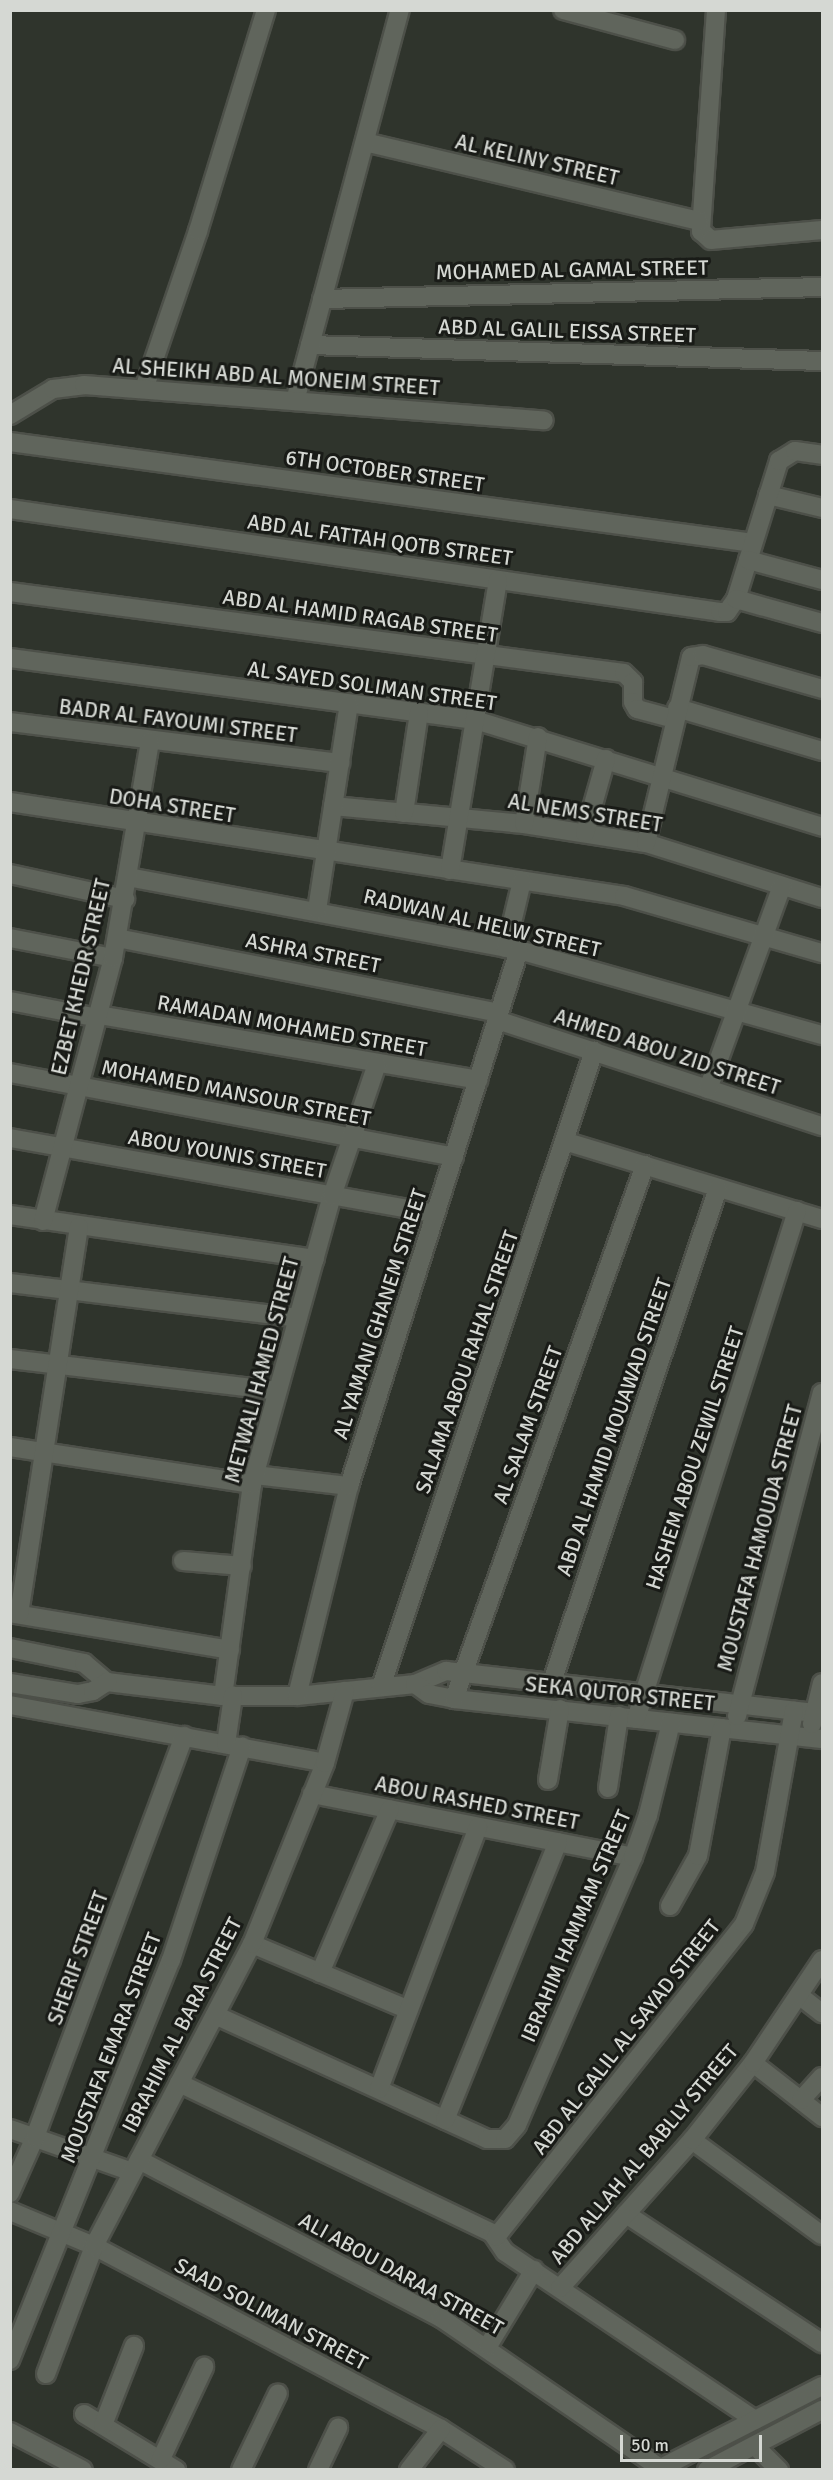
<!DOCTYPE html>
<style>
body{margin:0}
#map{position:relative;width:833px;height:2480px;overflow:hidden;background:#2f342c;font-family:Signika,sans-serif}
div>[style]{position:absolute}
.roads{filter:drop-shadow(2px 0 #4d5049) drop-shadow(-2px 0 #4d5049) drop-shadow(0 2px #4d5049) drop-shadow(0 -2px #4d5049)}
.minor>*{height:18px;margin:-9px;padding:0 9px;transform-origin:9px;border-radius:9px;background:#60655c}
.tertiary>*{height:18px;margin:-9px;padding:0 9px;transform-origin:9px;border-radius:9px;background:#60655c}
span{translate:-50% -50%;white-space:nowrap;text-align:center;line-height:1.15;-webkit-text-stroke:6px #191b17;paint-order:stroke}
.street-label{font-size:21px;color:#d5d8d3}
.frame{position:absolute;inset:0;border:12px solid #d5d8d3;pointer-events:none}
.scale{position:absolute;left:620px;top:2435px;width:142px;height:27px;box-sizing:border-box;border:3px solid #d5d8d3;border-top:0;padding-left:8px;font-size:18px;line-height:21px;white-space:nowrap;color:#d5d8d3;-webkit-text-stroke:4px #191b17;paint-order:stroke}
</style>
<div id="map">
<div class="roads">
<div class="minor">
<div style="left:563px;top:10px;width:116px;rotate:15deg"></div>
<div style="left:716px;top:10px;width:222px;rotate:93.9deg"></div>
<div style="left:701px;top:231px;width:13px;rotate:42deg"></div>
<div style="left:711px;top:240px;width:111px;rotate:-5.1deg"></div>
<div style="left:365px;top:142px;width:343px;rotate:13.3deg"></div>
<div style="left:322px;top:299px;width:500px;rotate:-1.37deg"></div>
<div style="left:310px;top:345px;width:512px;rotate:1.79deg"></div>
<div style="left:144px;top:389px;width:167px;rotate:-71.1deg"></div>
<div style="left:198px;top:231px;width:231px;rotate:-72.9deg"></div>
<div style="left:295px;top:401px;width:405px;rotate:-75deg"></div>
<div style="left:10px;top:415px;width:50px;rotate:-31.2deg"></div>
<div style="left:53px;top:389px;width:31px;rotate:-7deg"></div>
<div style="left:84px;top:385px;width:461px;rotate:4.4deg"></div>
<div style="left:10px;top:442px;width:750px;rotate:7.74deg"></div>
<div style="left:768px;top:495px;width:56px;rotate:13.5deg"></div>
<div style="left:10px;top:509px;width:717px;rotate:8.25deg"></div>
<div style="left:720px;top:612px;width:7px"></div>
<div style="left:727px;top:612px;width:16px;rotate:-55deg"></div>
<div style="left:736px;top:599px;width:145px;rotate:-72.7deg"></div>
<div style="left:779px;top:461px;width:19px;rotate:-32deg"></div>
<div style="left:795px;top:451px;width:27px;rotate:8deg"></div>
<div style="left:748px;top:560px;width:77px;rotate:15.1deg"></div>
<div style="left:10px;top:592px;width:619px;rotate:7.52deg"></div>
<div style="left:624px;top:673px;width:13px;rotate:45deg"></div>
<div style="left:633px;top:682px;width:20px;rotate:90deg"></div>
<div style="left:633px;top:702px;width:8px;rotate:60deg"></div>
<div style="left:637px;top:709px;width:39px;rotate:15deg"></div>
<div style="left:736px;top:599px;width:89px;rotate:15.6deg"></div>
<div style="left:10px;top:658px;width:469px;rotate:7.6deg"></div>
<div style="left:475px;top:720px;width:363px;rotate:17.1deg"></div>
<div style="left:677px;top:708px;width:151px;rotate:16.5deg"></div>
<div style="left:10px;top:722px;width:333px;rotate:7.1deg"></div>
<div style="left:10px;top:802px;width:621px;rotate:8.7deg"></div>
<div style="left:624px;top:896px;width:206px;rotate:16.1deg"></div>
<div style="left:333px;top:806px;width:192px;rotate:5.4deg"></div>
<div style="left:524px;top:824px;width:123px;rotate:8.9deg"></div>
<div style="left:646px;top:843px;width:184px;rotate:17.4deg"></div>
<div style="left:404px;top:813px;width:101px;rotate:-81.5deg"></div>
<div style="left:524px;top:824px;width:88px;rotate:-80.9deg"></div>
<div style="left:585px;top:833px;width:77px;rotate:-74.2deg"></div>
<div style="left:646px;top:843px;width:191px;rotate:-76.4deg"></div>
<div style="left:691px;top:657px;width:12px;rotate:-9deg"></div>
<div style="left:703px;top:655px;width:124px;rotate:15.9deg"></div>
<div style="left:450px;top:870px;width:294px;rotate:-80.6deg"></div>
<div style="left:10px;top:874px;width:118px;rotate:12.3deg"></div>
<div style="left:128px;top:877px;width:398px;rotate:10.6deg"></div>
<div style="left:519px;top:950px;width:315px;rotate:15.7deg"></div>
<div style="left:317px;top:910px;width:208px;rotate:-81.2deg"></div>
<div style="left:10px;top:938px;width:105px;rotate:11deg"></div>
<div style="left:117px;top:938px;width:389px;rotate:11.1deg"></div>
<div style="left:506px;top:948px;width:69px;rotate:-76.6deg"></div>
<div style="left:10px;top:1001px;width:90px;rotate:10.9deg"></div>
<div style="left:99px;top:1015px;width:385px;rotate:9.7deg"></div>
<div style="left:497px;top:1020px;width:342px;rotate:18.1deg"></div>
<div style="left:10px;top:1073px;width:452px;rotate:10.7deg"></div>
<div style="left:708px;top:1089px;width:216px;rotate:-70deg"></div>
<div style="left:10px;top:1138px;width:432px;rotate:10.1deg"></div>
<div style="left:564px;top:1141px;width:270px;rotate:16.8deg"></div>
<div style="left:10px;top:1215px;width:308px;rotate:8.2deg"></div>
<div style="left:43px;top:1221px;width:272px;rotate:-75.1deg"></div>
<div style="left:113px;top:958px;width:220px;rotate:-80.3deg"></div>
<div style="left:10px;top:1283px;width:290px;rotate:6.9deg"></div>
<div style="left:10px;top:1359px;width:269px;rotate:6.8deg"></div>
<div style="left:10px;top:1447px;width:245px;rotate:8.7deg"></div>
<div style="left:255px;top:1475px;width:95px;rotate:6.7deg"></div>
<div style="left:183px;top:1561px;width:59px;rotate:4.8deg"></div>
<div style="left:10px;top:1613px;width:223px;rotate:9.5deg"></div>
<div style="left:19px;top:1614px;width:392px;rotate:-81.2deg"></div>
<div style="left:10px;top:1648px;width:76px;rotate:11.5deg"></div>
<div style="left:84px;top:1663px;width:30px;rotate:40deg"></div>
<div style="left:107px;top:1682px;width:117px;rotate:6.9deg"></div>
<div style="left:223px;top:1696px;width:74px"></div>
<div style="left:297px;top:1696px;width:119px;rotate:-5.8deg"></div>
<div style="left:415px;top:1684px;width:34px;rotate:-23deg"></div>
<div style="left:446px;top:1671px;width:378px;rotate:6.5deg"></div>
<div style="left:552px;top:1682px;width:521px;rotate:-71.43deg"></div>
<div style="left:10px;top:1683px;width:69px;rotate:9.2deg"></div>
<div style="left:78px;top:1694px;width:15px;rotate:-11deg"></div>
<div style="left:93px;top:1691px;width:17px;rotate:-33deg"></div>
<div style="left:415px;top:1684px;width:17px;rotate:36deg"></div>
<div style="left:429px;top:1694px;width:25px;rotate:11deg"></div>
<div style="left:454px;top:1699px;width:370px;rotate:6.2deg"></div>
<div style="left:381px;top:1687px;width:671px;rotate:-71.48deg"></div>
<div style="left:223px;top:1696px;width:214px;rotate:-82.2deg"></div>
<div style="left:252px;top:1484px;width:299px;rotate:-74.5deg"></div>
<div style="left:332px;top:1196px;width:139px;rotate:-71.2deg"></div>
<div style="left:297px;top:1696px;width:216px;rotate:-76.1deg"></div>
<div style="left:349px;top:1486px;width:562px;rotate:-72.4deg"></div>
<div style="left:454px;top:1699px;width:567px;rotate:-70.32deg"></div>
<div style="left:10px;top:1705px;width:320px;rotate:10.4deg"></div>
<div style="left:737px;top:1716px;width:334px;rotate:-75.3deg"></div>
<div style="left:636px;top:1719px;width:533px;rotate:-72.42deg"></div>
<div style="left:812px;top:1724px;width:42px;rotate:-76.3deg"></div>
<div style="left:226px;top:1744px;width:49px;rotate:-81.7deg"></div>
<div style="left:548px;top:1780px;width:72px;rotate:-80.4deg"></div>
<div style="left:608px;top:1788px;width:73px;rotate:-81.3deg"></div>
<div style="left:312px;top:1794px;width:327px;rotate:11.1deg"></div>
<div style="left:670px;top:1906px;width:57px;rotate:-60.8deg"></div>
<div style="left:698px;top:1856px;width:130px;rotate:-79.4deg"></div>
<div style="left:252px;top:1944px;width:170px;rotate:22.8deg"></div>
<div style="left:320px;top:1973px;width:178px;rotate:-66.9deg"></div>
<div style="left:800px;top:1996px;width:28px;rotate:38deg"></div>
<div style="left:215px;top:2015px;width:299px;rotate:24.5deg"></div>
<div style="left:487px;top:2139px;width:18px"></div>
<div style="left:505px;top:2139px;width:18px;rotate:-49deg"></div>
<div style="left:517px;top:2125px;width:292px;rotate:-66.6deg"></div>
<div style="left:633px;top:1857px;width:45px;rotate:-70.3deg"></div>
<div style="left:648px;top:1815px;width:95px;rotate:-76deg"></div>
<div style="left:753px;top:2063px;width:88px;rotate:38deg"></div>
<div style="left:179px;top:2083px;width:347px;rotate:25.6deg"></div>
<div style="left:492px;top:2233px;width:23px;rotate:56deg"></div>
<div style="left:505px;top:2252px;width:301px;rotate:33.9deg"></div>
<div style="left:379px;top:2089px;width:280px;rotate:-69.3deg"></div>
<div style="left:801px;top:2100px;width:31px;rotate:-48deg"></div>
<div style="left:445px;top:2120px;width:300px;rotate:-67.9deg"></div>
<div style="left:10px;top:2129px;width:129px;rotate:19.4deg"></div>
<div style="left:692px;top:2140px;width:161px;rotate:36.2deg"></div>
<div style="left:139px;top:2160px;width:341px;rotate:27.6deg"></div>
<div style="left:441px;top:2318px;width:265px;rotate:34.4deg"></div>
<div style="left:10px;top:2193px;width:61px;rotate:-65.9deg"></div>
<div style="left:35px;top:2137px;width:428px;rotate:-69.6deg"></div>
<div style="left:10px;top:2211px;width:91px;rotate:22.6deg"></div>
<div style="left:94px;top:2246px;width:392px;rotate:27.8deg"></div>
<div style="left:441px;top:2429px;width:76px;rotate:32.6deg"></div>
<div style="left:626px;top:2214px;width:235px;rotate:33.4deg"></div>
<div style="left:496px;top:2237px;width:399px;rotate:-51.6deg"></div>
<div style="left:744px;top:1924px;width:56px;rotate:-68deg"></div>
<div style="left:765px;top:1872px;width:164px;rotate:-79.8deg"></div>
<div style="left:560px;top:2288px;width:198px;rotate:-48.3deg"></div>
<div style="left:692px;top:2140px;width:98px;rotate:-51.6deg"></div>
<div style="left:753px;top:2063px;width:124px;rotate:-56.2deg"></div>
<div style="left:488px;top:2346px;width:89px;rotate:-58.8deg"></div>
<div style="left:10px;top:2360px;width:431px;rotate:-68.1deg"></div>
<div style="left:171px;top:1960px;width:225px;rotate:-71.6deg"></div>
<div style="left:46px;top:2374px;width:137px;rotate:-69.4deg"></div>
<div style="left:94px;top:2246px;width:341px;rotate:-62.4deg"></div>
<div style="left:252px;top:1944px;width:195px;rotate:-68deg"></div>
<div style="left:325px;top:1763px;width:75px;rotate:-74.5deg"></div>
<div style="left:84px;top:2414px;width:108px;rotate:31.3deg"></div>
<div style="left:103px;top:2425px;width:85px;rotate:-68.6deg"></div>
<div style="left:10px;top:2432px;width:82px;rotate:27.5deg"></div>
<div style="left:755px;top:2446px;width:34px;rotate:45deg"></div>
<div style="left:161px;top:2459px;width:102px;rotate:-64.9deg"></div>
<div style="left:241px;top:2470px;width:85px;rotate:-64.3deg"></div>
<div style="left:318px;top:2470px;width:47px;rotate:-64.5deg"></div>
<div style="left:409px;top:2470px;width:52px;rotate:-52deg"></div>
</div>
<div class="tertiary">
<div style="left:657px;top:2470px;width:185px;rotate:-27deg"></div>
<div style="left:707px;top:2470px;width:130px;rotate:-27.6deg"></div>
</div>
</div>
<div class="street-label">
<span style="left:537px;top:160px;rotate:13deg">AL KELINY STREET</span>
<span style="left:572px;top:270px;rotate:-1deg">MOHAMED AL GAMAL STREET</span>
<span style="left:567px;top:331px;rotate:2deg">ABD AL GALIL EISSA STREET</span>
<span style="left:276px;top:377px;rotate:4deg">AL SHEIKH ABD AL MONEIM STREET</span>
<span style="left:385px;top:471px;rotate:8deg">6TH OCTOBER STREET</span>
<span style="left:380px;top:540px;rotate:8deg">ABD AL FATTAH QOTB STREET</span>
<span style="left:360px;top:616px;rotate:8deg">ABD AL HAMID RAGAB STREET</span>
<span style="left:372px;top:686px;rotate:8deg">AL SAYED SOLIMAN STREET</span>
<span style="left:178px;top:721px;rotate:7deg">BADR AL FAYOUMI STREET</span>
<span style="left:172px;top:806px;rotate:9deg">DOHA STREET</span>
<span style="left:585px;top:813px;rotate:9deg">AL NEMS STREET</span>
<span style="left:482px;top:923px;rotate:13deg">RADWAN AL HELW STREET</span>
<span style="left:313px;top:953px;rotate:11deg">ASHRA STREET</span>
<span style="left:81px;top:977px;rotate:-77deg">EZBET KHEDR STREET</span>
<span style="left:292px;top:1026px;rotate:10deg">RAMADAN MOHAMED STREET</span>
<span style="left:667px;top:1052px;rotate:18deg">AHMED ABOU ZID STREET</span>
<span style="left:236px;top:1093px;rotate:11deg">MOHAMED MANSOUR STREET</span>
<span style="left:227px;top:1154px;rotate:10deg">ABOU YOUNIS STREET</span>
<span style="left:380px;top:1314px;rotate:-72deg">AL YAMANI GHANEM STREET</span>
<span style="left:467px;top:1362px;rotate:-71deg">SALAMA ABOU RAHAL STREET</span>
<span style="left:262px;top:1370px;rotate:-75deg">METWALI HAMED STREET</span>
<span style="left:528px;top:1425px;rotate:-70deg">AL SALAM STREET</span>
<span style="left:614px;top:1427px;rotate:-71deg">ABD AL HAMID MOUAWAD STREET</span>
<span style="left:695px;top:1458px;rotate:-72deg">HASHEM ABOU ZEWIL STREET</span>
<span style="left:760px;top:1538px;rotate:-75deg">MOUSTAFA HAMOUDA STREET</span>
<span style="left:620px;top:1694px;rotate:6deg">SEKA QUTOR STREET</span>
<span style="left:477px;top:1803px;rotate:11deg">ABOU RASHED STREET</span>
<span style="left:576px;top:1926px;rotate:-67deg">IBRAHIM HAMMAM STREET</span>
<span style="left:78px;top:1958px;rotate:-70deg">SHERIF STREET</span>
<span style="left:182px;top:2025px;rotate:-63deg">IBRAHIM AL BARA STREET</span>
<span style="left:626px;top:2037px;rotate:-52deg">ABD AL GALIL AL SAYAD STREET</span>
<span style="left:111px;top:2048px;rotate:-69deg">MOUSTAFA EMARA STREET</span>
<span style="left:644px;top:2154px;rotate:-50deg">ABD ALLAH AL BABLLY STREET</span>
<span style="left:401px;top:2274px;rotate:29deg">ALI ABOU DARAA STREET</span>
<span style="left:271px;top:2314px;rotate:28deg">SAAD SOLIMAN STREET</span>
</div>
<div class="frame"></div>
<div class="scale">50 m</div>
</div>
